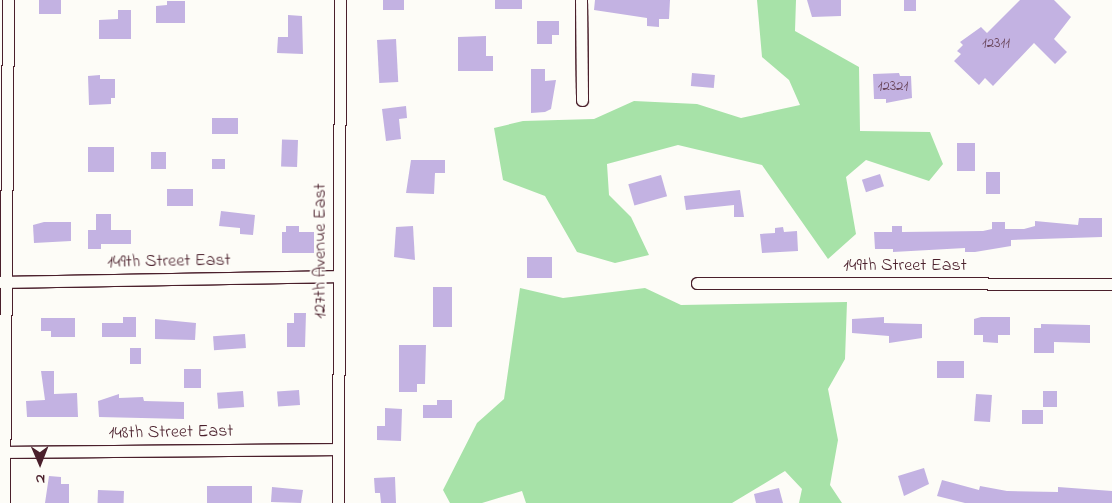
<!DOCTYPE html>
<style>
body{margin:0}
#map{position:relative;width:1112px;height:503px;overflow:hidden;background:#fdfcf7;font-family:"Indie Flower",sans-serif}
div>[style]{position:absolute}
.green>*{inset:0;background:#a7e2a8}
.building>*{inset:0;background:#c3b2e2;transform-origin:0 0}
.roads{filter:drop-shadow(1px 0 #4a1f2b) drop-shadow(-1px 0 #4a1f2b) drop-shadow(0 1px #4a1f2b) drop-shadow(0 -1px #4a1f2b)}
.minor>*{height:11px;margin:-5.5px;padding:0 5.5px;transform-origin:5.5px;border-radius:5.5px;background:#fdfcf7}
span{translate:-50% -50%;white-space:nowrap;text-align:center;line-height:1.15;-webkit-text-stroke:4px #fdfcf7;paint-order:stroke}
.number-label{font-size:15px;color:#684459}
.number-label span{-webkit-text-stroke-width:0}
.street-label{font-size:18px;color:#4a1f2b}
.north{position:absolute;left:15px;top:438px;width:50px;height:50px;-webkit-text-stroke:4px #fdfcf7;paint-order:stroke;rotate:179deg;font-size:14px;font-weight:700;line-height:20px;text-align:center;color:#4a1f2b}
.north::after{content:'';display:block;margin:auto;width:18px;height:22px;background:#4a1f2b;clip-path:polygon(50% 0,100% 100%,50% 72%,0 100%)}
</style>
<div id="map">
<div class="green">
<div style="clip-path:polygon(757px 0,796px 0,795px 31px,859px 67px,860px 131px,930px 132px,943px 164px,929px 181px,866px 160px,846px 177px,856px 234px,828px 259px,762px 165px,678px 145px,607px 164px,609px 195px,631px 217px,649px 255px,615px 263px,577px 252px,545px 196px,503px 180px,494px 128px,523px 121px,594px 119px,634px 101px,697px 104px,741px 118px,800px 105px,789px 80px,762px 57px)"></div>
<div style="clip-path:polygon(520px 288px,563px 298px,645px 288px,681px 305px,847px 302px,845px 359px,828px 389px,838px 440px,830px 485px,842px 503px,799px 503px,802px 489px,785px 471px,732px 503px,526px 503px,522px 491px,482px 503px,450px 503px,443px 490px,477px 423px,504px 399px)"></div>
</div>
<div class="building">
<div style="left:39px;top:0;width:22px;height:14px"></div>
<div style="left:383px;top:0;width:21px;height:10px"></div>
<div style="left:495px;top:0;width:27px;height:9px"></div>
<div style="clip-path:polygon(595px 0,670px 0,669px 19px,659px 19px,659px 27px,647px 26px,647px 18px,594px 10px)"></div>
<div style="clip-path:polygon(807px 0,841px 0,841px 16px,812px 17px)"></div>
<div style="left:904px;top:0;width:12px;height:11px"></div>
<div style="clip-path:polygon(1020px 0,1054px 0,1071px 17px,1054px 39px,1067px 52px,1055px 64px,1034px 43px,993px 86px,985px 78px,979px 85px,954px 61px,961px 54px,957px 51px,963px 45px,960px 42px,981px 27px,987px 33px)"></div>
<div style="clip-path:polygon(167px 1px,185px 1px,185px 23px,156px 23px,156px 6px,167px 5px)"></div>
<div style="clip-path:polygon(118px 10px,131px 10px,131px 39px,99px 39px,99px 20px,118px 19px)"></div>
<div style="clip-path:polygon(288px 15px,302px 16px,303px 54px,277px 53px,278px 37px,288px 37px)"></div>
<div style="clip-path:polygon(537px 21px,559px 21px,559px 35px,552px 35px,552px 44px,537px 44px)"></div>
<div style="clip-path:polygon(486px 36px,486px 56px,493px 56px,493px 71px,458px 71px,458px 37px)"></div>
<div style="left:396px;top:39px;width:43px;height:19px;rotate:87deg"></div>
<div style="clip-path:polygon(531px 69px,545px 69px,545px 81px,556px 80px,551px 109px,545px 112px,531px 113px)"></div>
<div style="left:692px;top:73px;width:23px;height:13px;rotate:5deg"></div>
<div style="clip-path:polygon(899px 73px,900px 76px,911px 76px,912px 98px,886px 103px,886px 99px,874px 99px,873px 74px)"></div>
<div style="clip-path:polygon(100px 75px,100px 79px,115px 79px,115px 98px,111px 98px,111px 104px,89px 105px,88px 76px)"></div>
<div style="clip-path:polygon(406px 106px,407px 118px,399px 119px,401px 139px,386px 141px,382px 109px)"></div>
<div style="left:212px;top:118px;width:26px;height:16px"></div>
<div style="left:298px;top:140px;width:27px;height:16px;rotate:92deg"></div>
<div style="left:957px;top:143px;width:18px;height:28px"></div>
<div style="left:88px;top:147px;width:26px;height:25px"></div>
<div style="left:151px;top:152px;width:15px;height:17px"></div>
<div style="left:225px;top:159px;width:10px;height:13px;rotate:90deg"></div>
<div style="clip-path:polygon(411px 160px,445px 160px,445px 173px,435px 173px,434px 194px,406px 193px)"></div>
<div style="left:986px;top:172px;width:14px;height:22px"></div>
<div style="left:880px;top:174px;width:13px;height:19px;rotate:72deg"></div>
<div style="left:661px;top:175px;width:22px;height:34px;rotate:74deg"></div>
<div style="left:167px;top:189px;width:26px;height:17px"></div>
<div style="clip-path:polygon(740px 190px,744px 217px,734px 217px,734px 205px,686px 210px,684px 196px)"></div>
<div style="clip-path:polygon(221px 211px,255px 215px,253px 235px,240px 234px,240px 228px,219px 226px)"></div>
<div style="clip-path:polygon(96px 214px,111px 214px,111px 230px,131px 230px,131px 244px,101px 244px,101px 249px,88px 249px,88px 230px,96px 230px)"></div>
<div style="clip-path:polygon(1079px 218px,1102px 218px,1102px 237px,1011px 240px,1011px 246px,975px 252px,965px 252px,965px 248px,893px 252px,893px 249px,875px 249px,874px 232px,892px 232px,892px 226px,902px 226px,902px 232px,983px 231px,992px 229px,992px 222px,1005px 222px,1005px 229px,1024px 229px,1035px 226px,1035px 221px,1078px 225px)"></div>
<div style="clip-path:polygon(44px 222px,71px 222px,71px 241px,34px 243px,33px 225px)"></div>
<div style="clip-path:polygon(286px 226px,299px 226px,299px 232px,314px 232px,314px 253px,282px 253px,282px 232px,286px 232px)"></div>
<div style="clip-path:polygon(413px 226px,415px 260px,394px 257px,396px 227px)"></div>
<div style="clip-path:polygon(783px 227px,784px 232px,797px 231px,798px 251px,762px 253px,760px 234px,775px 233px,775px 228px)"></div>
<div style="left:527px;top:257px;width:25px;height:21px"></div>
<div style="left:433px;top:287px;width:19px;height:40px"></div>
<div style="clip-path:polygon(294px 313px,306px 313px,305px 347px,287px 347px,287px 323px,294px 323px)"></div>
<div style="clip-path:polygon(123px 317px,136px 317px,136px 337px,102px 337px,102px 323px,123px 323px)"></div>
<div style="clip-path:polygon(884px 317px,884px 323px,922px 324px,922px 338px,889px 343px,889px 336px,852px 333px,852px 319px)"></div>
<div style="clip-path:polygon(981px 317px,1010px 317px,1010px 335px,998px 335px,998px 343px,983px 342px,983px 335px,974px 335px,974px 319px)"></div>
<div style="clip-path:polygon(41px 318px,75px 318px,75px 337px,51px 337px,51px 331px,41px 331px)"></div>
<div style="clip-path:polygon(155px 319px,196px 323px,195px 340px,155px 339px)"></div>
<div style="clip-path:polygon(1041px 324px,1090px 325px,1090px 343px,1054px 342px,1054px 353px,1034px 353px,1034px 328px,1041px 328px)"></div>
<div style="left:245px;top:334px;width:14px;height:32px;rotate:86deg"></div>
<div style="clip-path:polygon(399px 345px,426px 345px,425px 384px,417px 384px,417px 392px,399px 392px)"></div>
<div style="left:130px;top:348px;width:11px;height:16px"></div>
<div style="left:937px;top:361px;width:27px;height:17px"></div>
<div style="left:184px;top:369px;width:17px;height:19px"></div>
<div style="clip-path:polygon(41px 371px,54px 371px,54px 394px,77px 393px,78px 417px,27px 417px,26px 401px,45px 400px)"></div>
<div style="left:299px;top:390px;width:15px;height:22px;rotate:86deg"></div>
<div style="left:243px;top:391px;width:16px;height:26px;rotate:86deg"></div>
<div style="left:1043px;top:391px;width:14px;height:16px"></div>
<div style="clip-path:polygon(119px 394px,119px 398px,143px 397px,144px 401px,184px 402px,184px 419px,99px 417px,98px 401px)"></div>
<div style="left:976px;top:394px;width:16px;height:27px;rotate:4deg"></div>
<div style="clip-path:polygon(437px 400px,452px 400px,452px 418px,423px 418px,423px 405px,437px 405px)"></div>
<div style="clip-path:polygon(385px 408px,402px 409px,401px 441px,377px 440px,377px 426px,385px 426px)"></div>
<div style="left:1022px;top:410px;width:21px;height:14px"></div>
<div style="clip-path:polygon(924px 468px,929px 484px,904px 496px,898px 476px)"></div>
<div style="clip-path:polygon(49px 476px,61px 477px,61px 484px,69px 484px,69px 503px,45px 503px)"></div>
<div style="clip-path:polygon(395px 477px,396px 503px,381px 503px,380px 493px,375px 493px,374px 478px)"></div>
<div style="clip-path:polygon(942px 480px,979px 490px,980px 486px,1007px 491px,1058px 492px,1058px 487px,1112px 491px,1112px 503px,965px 503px,937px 496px)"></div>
<div style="left:207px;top:486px;width:45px;height:17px"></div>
<div style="clip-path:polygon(272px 487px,303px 490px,301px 503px,271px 502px)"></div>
<div style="clip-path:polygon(779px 488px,783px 503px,756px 503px,754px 494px)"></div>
<div style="left:98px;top:490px;width:26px;height:13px;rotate:2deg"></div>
</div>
<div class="roads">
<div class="minor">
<div style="left:581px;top:0;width:100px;rotate:89.4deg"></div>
<div style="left:0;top:282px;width:339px;rotate:-1deg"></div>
<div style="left:697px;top:283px;width:415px;rotate:0.1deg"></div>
<div style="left:4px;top:452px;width:334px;rotate:-0.5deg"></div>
<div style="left:4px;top:503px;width:503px;rotate:-89.54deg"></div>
<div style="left:338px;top:503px;width:503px;rotate:-89.77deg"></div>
</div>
</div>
<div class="number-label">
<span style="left:996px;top:44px">12311</span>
<span style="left:893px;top:87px">12321</span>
</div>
<div class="street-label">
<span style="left:321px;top:251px;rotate:-90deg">127th Avenue East</span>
<span style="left:169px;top:262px;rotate:-1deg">149th Street East</span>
<span style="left:905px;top:266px">149th Street East</span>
<span style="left:171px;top:433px;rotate:-1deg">148th Street East</span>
</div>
<div class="north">N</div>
</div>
